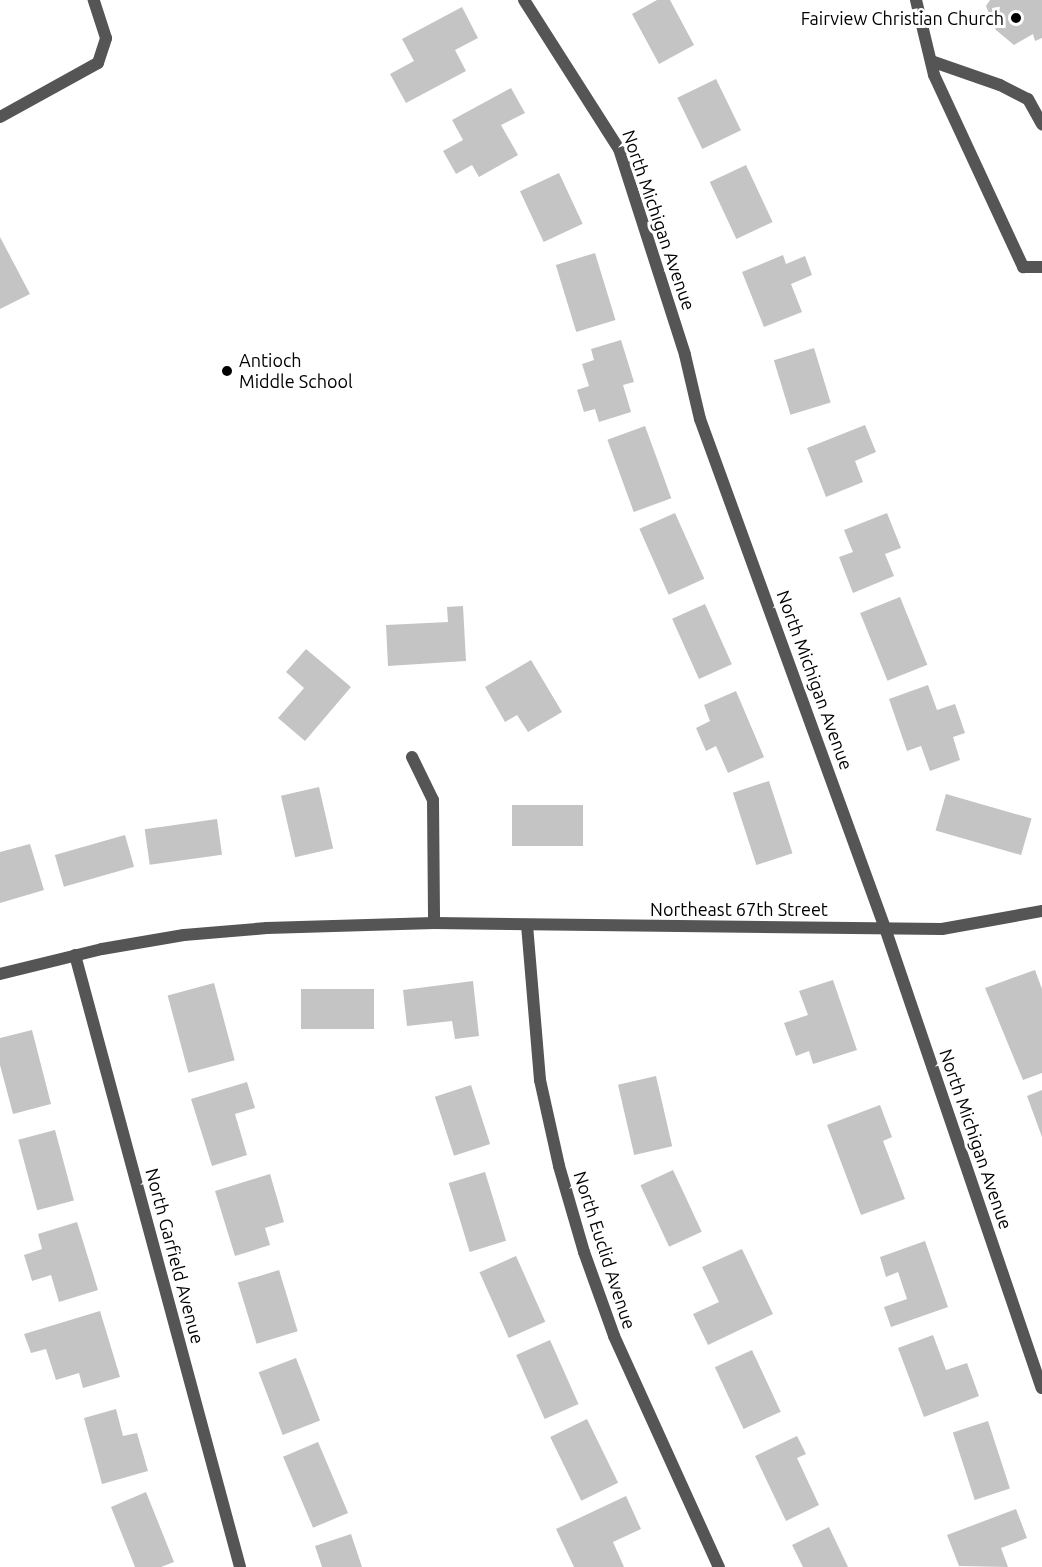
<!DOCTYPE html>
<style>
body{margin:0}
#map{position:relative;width:1042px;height:1567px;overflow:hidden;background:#fff;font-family:Ubuntu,sans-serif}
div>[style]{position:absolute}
.building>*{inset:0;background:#c4c4c4;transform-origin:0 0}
.service>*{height:12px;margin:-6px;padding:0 6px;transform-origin:6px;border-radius:6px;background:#555}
.minor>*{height:12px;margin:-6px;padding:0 6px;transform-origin:6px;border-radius:6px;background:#555}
.dots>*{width:16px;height:16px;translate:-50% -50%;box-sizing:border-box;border:3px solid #fff;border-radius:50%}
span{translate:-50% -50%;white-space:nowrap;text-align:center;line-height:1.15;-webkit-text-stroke:6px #fff;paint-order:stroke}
.poi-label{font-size:18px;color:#000}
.right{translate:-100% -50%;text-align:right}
.left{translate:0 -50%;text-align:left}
.street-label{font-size:18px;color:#000}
</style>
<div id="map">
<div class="building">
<div style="clip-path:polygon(657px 0,670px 0,694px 45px,659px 64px,632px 14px)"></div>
<div style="clip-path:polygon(990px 0,1042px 0,1042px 38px,1035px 41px,1033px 34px,1014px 45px,996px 30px,986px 6px)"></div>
<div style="clip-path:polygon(462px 7px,478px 38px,455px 50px,466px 71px,406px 103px,390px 74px,414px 61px,402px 39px)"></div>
<div style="left:716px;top:79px;width:57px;height:43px;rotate:64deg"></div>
<div style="clip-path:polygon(511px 88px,525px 113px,501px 125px,518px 155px,479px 177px,472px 165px,456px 174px,443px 151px,463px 140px,452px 120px)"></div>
<div style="left:746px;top:165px;width:63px;height:40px;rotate:65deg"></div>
<div style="left:559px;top:173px;width:56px;height:43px;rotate:65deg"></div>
<div style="clip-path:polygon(0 237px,30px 294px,0 309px)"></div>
<div style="left:595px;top:253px;width:70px;height:41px;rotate:73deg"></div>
<div style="clip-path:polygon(783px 255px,786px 264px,805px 256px,812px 275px,791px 284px,802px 312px,764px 327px,742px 272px)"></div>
<div style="clip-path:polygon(621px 340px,634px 382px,623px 385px,631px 412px,599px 422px,595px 409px,584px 412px,577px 390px,589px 386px,582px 364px,594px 360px,591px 349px)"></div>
<div style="left:814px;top:348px;width:57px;height:42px;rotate:73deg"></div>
<div style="clip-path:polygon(865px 425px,876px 452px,855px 461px,863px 482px,826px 497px,807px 448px)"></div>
<div style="left:645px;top:426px;width:77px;height:40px;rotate:70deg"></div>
<div style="left:675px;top:513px;width:72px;height:39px;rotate:66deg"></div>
<div style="clip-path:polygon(887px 513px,901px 548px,885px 554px,894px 576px,853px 593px,839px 557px,853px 552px,844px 530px)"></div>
<div style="left:900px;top:597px;width:73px;height:43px;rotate:68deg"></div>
<div style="left:705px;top:604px;width:66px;height:36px;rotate:66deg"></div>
<div style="clip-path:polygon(463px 606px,466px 661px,388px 666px,386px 625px,448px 622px,447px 607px)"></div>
<div style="clip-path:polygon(306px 649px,351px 687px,305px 741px,278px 718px,304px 688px,286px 672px)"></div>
<div style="clip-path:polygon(531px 660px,562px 712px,528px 732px,517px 715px,505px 722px,485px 687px)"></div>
<div style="clip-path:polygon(928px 685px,937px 710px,955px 704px,965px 733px,953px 737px,960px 760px,930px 771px,921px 746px,907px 751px,889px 699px)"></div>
<div style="clip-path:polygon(736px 691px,764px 757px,728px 773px,716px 746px,706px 751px,696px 728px,710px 721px,704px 705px)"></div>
<div style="left:769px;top:781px;width:76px;height:38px;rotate:72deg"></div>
<div style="left:319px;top:787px;width:63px;height:39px;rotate:77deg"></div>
<div style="left:946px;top:794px;width:89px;height:38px;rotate:16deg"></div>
<div style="left:512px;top:805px;width:71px;height:41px"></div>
<div style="left:217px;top:819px;width:36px;height:73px;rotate:82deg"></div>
<div style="left:125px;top:835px;width:33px;height:73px;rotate:74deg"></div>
<div style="clip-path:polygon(30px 844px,44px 890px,0 903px,0 852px)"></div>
<div style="clip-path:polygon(1035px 970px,1042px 989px,1042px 1073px,1023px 1080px,985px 988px)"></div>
<div style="clip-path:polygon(833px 980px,857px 1050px,813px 1064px,809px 1051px,796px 1056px,784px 1023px,808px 1015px,799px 991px)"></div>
<div style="clip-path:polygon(473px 981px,479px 1036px,455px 1039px,452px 1021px,407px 1026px,403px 990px)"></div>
<div style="left:214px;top:983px;width:80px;height:48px;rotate:75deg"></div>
<div style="left:374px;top:989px;width:40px;height:73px;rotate:90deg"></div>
<div style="clip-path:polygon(32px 1030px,51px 1104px,13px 1114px,0 1065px,0 1038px)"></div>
<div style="left:656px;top:1076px;width:72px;height:39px;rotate:77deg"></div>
<div style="clip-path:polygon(247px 1082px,255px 1108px,235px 1114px,247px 1155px,212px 1166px,191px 1099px)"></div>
<div style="left:471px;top:1085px;width:62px;height:38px;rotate:72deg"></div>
<div style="clip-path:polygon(1042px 1090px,1042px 1137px,1027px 1096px)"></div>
<div style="clip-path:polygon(880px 1105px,892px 1137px,883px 1141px,905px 1199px,861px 1215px,827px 1125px)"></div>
<div style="left:55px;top:1130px;width:73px;height:38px;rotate:75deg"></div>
<div style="left:673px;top:1170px;width:68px;height:36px;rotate:65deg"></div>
<div style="left:485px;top:1172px;width:72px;height:38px;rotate:73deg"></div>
<div style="clip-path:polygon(270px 1174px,284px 1222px,265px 1228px,270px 1245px,235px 1256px,215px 1191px)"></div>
<div style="clip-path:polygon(77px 1222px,98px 1290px,59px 1302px,51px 1275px,32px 1281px,24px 1255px,42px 1249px,38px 1234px)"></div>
<div style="clip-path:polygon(925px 1241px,948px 1307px,891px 1327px,884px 1307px,907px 1299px,898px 1272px,886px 1277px,880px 1257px)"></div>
<div style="clip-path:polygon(742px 1249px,773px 1314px,708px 1345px,693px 1314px,719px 1302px,702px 1267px)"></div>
<div style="left:516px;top:1256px;width:72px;height:40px;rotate:66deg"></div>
<div style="left:279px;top:1270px;width:64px;height:43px;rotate:73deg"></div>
<div style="clip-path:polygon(100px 1311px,120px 1377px,83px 1388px,79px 1373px,56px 1380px,46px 1349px,31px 1353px,24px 1334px)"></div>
<div style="clip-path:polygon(933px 1335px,946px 1370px,967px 1363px,979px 1396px,924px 1417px,898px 1348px)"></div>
<div style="left:550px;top:1340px;width:70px;height:37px;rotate:66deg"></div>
<div style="left:752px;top:1350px;width:68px;height:41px;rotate:65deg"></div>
<div style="left:296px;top:1358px;width:67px;height:40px;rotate:69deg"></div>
<div style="clip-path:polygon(116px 1409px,123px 1436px,137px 1433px,148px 1471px,102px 1484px,84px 1418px)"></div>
<div style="left:587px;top:1419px;width:71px;height:41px;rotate:64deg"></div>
<div style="left:988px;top:1421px;width:71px;height:37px;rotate:72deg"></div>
<div style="clip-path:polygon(797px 1436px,806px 1454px,797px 1458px,819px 1505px,786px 1521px,755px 1456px)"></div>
<div style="left:318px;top:1442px;width:77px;height:38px;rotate:67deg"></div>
<div style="clip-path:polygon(146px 1492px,174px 1562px,161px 1567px,135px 1567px,111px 1507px)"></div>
<div style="clip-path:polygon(626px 1496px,641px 1529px,613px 1542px,624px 1567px,574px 1567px,556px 1529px)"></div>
<div style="clip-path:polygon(1016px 1509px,1027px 1538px,1001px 1548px,1008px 1567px,959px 1566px,947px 1535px)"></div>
<div style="clip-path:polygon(829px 1527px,848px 1567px,803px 1567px,792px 1545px)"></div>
<div style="clip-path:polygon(351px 1534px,362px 1567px,322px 1567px,315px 1546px)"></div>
</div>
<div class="service">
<div style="left:916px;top:0;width:77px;rotate:76.5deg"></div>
<div style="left:934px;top:75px;width:212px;rotate:65.1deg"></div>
<div style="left:1023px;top:267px;width:19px"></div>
<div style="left:931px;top:61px;width:73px;rotate:19.2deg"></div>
<div style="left:1000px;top:85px;width:31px;rotate:27deg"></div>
<div style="left:1028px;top:99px;width:29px;rotate:61deg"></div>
<div style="left:0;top:117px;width:112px;rotate:-28.9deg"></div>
<div style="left:98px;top:63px;width:26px;rotate:-72deg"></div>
<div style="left:106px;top:38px;width:40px;rotate:-108deg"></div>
</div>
<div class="minor">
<div style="left:524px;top:0;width:177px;rotate:57.5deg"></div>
<div style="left:619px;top:149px;width:216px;rotate:72.2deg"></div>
<div style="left:685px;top:355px;width:66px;rotate:76.8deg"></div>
<div style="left:700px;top:419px;width:542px;rotate:70.03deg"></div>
<div style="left:885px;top:928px;width:486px;rotate:71.2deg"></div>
<div style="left:412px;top:757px;width:48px;rotate:64deg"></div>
<div style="left:433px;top:800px;width:123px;rotate:89.5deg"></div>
<div style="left:527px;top:925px;width:156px;rotate:85.2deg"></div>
<div style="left:540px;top:1080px;width:88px;rotate:77.5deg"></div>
<div style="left:559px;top:1166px;width:90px;rotate:73.8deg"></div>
<div style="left:584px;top:1252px;width:89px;rotate:70.3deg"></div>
<div style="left:614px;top:1336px;width:254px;rotate:65.6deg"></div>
<div style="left:75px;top:955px;width:634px;rotate:74.91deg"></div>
<div style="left:0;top:974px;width:105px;rotate:-13.8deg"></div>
<div style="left:102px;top:949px;width:83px;rotate:-9.7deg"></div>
<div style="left:184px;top:935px;width:83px;rotate:-4.8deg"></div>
<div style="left:267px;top:928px;width:167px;rotate:-1.7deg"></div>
<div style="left:434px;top:923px;width:508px;rotate:0.68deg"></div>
<div style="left:942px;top:929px;width:102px;rotate:-10.2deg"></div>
</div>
<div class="dots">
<div style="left:1016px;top:18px;background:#000"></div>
<div style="left:227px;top:371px;background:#000"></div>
</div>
<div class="poi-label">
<span class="right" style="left:1004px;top:18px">Fairview Christian Church</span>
<span class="left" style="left:239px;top:371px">Antioch<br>Middle School</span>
</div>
<div class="street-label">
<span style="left:659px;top:220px;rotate:71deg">North Michigan Avenue</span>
<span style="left:815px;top:680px;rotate:70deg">North Michigan Avenue</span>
<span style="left:739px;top:909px">Northeast 67th Street</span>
<span style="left:976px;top:1139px;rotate:71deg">North Michigan Avenue</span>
<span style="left:605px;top:1250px;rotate:72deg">North Euclid Avenue</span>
<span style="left:175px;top:1256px;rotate:75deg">North Garfield Avenue</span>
</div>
</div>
